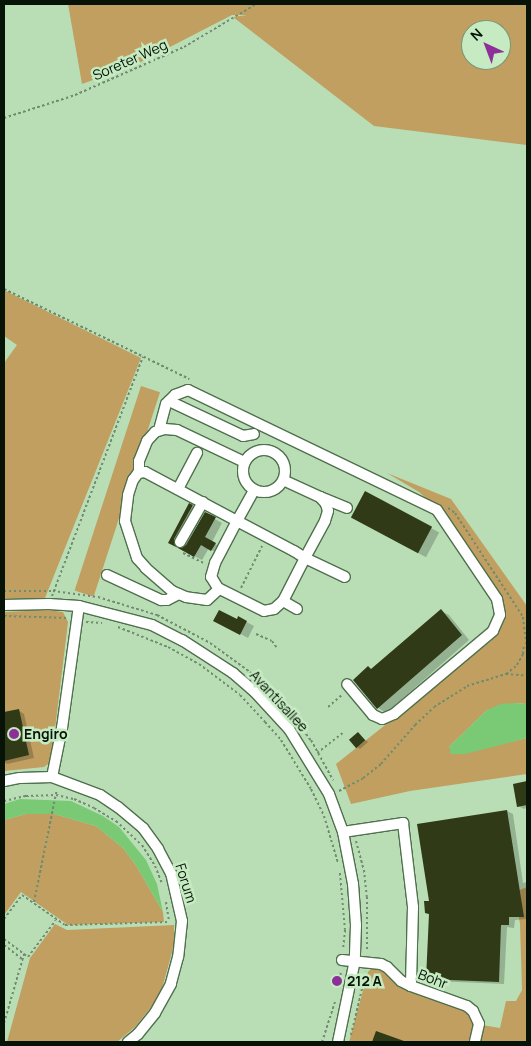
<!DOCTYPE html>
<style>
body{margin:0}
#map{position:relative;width:531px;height:1046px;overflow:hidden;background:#b9deb6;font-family:Manrope,sans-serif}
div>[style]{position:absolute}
.green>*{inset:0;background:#c09f60;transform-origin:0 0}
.water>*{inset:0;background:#7aca75}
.shadow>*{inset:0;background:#0003;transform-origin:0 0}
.building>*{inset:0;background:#303a17;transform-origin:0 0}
.path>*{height:2px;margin-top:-1px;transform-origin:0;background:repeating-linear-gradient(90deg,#708c6f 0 2.5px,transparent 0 5px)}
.roads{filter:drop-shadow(1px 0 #4f704c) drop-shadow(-1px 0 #4f704c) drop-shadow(0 1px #4f704c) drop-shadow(0 -1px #4f704c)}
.minor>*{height:10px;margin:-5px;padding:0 5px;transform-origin:5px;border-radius:5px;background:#fff}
.minor>.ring{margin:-5px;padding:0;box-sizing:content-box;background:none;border:10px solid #fff;border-radius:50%}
.dots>*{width:14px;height:14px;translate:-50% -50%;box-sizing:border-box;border:2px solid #c6ebc2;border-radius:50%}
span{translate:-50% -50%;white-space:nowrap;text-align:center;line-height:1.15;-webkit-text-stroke:5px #c6ebc2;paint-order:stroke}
.street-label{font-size:14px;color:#061306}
.poi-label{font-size:14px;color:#061306;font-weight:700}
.left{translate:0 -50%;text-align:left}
.frame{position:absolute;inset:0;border:5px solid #061306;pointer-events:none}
.north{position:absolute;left:461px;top:20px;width:50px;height:50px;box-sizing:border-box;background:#c6ebc2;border:1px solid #799577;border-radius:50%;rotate:317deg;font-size:14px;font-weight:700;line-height:20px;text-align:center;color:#061306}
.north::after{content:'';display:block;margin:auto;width:18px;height:22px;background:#8c2f99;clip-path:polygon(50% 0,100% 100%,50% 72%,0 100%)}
</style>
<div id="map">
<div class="green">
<div style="clip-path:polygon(evenodd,68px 4px,527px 4px,527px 145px,374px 126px,233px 17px,247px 15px,232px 15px,139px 63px,82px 84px,68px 4px,471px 30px,501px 30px,501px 60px,471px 60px,471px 30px)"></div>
<div style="clip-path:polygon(4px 290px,141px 358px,45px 598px,4px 599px,4px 363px,17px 345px,4px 336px)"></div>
<div style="left:141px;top:386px;width:20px;height:215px;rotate:18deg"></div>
<div style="clip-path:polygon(387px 473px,451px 499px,527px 606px,527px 704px,515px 703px,487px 710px,449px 747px,488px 747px,527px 738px,527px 774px,410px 791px,351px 804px,336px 764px,491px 641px,503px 623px,505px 611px,499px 597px,446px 516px,419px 492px)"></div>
<div style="clip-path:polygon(48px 610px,63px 612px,68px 622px,51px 762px,44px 767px,4px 771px,4px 612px)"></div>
<div style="clip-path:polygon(26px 814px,54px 814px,96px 826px,123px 848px,137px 867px,163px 912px,164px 922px,68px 925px,21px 892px,4px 915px,4px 820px)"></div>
<div style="clip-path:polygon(527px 887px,527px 1042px,349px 1042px,368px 972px,372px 967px,382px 968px,399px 985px,465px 1010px,473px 1017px,476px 1024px,500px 1028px,506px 1001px,516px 1001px,522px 990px,520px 924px,515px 892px)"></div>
<div style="clip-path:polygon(55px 924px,67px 930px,174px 925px,174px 945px,160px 996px,135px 1027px,117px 1042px,7px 1042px,30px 958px)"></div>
</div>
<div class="water">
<div style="clip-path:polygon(515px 703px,527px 704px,527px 738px,465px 754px,451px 754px,449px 747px,487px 710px,501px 704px)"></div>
<div style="clip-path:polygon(20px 799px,71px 801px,103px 816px,119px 827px,146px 860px,157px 884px,163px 912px,137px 867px,123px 848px,96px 826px,54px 814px,26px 814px,4px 820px,4px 804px)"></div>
</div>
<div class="shadow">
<div style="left:365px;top:493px;width:84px;height:28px;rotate:28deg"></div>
<div style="clip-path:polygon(190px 505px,200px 511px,181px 543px,182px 548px,187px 546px,206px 514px,222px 523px,212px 542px,223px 549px,219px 555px,209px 548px,202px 560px,170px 543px)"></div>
<div style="clip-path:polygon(441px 611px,449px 615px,469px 640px,386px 713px,378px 708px,371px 670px)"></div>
<div style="clip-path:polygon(239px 618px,254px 626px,248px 638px,215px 620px,237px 621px)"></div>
<div style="clip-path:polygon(18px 710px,24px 714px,34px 758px,7px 764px,4px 762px,4px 714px)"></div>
<div style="clip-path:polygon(358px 734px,368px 742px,360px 749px,357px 747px)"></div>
<div style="clip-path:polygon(527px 783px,527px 808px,524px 809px,518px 806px,514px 785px)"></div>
<div style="clip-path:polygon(507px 811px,513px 814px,523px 883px,527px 882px,527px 919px,515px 920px,514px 928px,507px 927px,504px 984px,433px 981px,428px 978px,430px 915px,426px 913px,430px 902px)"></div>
</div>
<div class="building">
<div style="left:365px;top:491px;width:76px;height:30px;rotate:28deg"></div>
<div style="clip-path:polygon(189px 503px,193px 505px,174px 539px,176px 547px,168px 543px)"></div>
<div style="clip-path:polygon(205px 512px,216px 517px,205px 537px,216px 543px,211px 551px,201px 545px,194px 557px,178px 548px,186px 545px)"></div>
<div style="clip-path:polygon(441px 609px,462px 635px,377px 709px,353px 680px,368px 666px,371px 669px)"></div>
<div style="clip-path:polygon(219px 610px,237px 619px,238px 616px,247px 621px,240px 635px,213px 621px)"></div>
<div style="clip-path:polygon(19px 709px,29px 755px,4px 761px,4px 712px)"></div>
<div style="left:358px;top:732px;width:11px;height:12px;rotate:49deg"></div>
<div style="clip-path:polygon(527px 781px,527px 805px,517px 807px,513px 784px)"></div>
<div style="clip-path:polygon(507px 810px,524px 917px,509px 917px,509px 925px,501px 925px,499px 982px,426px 979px,429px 914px,425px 913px,424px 901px,429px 901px,417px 824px)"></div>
<div style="clip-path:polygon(376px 1031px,404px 1041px,404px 1042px,372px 1042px)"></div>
</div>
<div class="path">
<div style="left:4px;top:118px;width:75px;rotate:-17.9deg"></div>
<div style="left:75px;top:95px;width:119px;rotate:-23.8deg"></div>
<div style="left:184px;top:47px;width:84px;rotate:-30.8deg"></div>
<div style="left:4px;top:289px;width:206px;rotate:25.9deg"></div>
<div style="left:448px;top:508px;width:9px;rotate:36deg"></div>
<div style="left:455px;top:513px;width:124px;rotate:56.8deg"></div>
<div style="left:523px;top:617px;width:32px;rotate:83deg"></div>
<div style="left:183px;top:553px;width:25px;rotate:26deg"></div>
<div style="left:241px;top:588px;width:47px;rotate:-63.4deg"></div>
<div style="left:4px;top:591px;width:49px"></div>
<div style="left:53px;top:591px;width:45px;rotate:7.6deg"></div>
<div style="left:98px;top:597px;width:62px;rotate:17deg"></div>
<div style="left:157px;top:615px;width:60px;rotate:27.8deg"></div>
<div style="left:210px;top:643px;width:49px;rotate:35.9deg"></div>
<div style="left:250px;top:672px;width:54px;rotate:45deg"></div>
<div style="left:288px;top:710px;width:38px;rotate:53deg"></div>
<div style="left:311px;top:740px;width:46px;rotate:61.2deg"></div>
<div style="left:52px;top:596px;width:256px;rotate:-69.2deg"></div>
<div style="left:4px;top:616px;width:63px;rotate:1.8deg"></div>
<div style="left:86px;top:622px;width:16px;rotate:4deg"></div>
<div style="left:118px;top:627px;width:54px;rotate:21.8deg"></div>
<div style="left:168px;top:647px;width:35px;rotate:29deg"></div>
<div style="left:199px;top:664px;width:51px;rotate:37.1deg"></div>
<div style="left:240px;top:695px;width:37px;rotate:47deg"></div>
<div style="left:265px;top:722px;width:24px;rotate:48deg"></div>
<div style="left:281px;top:740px;width:57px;rotate:58.5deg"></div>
<div style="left:311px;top:789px;width:30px;rotate:64deg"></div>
<div style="left:324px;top:816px;width:49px;rotate:73.4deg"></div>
<div style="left:256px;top:634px;width:17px;rotate:24deg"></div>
<div style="left:272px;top:641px;width:9px;rotate:54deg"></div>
<div style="left:506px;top:674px;width:21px;rotate:5deg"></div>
<div style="left:328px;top:707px;width:20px;rotate:-41deg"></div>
<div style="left:317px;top:753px;width:33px;rotate:-38deg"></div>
<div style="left:339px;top:791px;width:27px;rotate:-28deg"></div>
<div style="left:363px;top:778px;width:23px;rotate:-38deg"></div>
<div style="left:381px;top:764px;width:52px;rotate:-48.9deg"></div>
<div style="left:415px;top:725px;width:26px;rotate:-43deg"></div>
<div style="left:434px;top:707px;width:39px;rotate:-32deg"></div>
<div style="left:467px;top:686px;width:41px;rotate:-17.1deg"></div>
<div style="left:506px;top:674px;width:14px;rotate:-39deg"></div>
<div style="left:517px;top:665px;width:13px;rotate:-61deg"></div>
<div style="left:523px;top:654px;width:10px;rotate:-84deg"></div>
<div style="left:4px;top:801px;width:23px;rotate:-13deg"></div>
<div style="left:26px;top:796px;width:30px;rotate:-2deg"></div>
<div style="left:56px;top:795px;width:18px;rotate:13deg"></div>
<div style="left:74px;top:799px;width:22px;rotate:24deg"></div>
<div style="left:94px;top:808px;width:26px;rotate:31deg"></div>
<div style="left:116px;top:821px;width:35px;rotate:43deg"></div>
<div style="left:142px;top:845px;width:25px;rotate:58deg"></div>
<div style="left:155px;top:866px;width:18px;rotate:68deg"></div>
<div style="left:356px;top:841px;width:30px;rotate:75deg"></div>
<div style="left:364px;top:870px;width:27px;rotate:84deg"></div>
<div style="left:367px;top:897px;width:55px;rotate:90deg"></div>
<div style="left:340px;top:873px;width:57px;rotate:85deg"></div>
<div style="left:345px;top:930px;width:20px;rotate:96deg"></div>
<div style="left:34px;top:902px;width:115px;rotate:-78.5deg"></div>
<div style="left:166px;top:902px;width:20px;rotate:81deg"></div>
<div style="left:4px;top:919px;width:30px;rotate:-53deg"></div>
<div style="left:22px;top:895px;width:52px;rotate:34.9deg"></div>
<div style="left:65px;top:925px;width:104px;rotate:-1.7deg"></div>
<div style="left:4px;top:939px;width:30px;rotate:37deg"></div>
<div style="left:28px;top:957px;width:46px;rotate:-52.9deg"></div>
<div style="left:4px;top:945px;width:23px;rotate:38deg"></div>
<div style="left:340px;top:980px;width:10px;rotate:-84deg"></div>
<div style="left:4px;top:1023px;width:72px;rotate:-73.8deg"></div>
<div style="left:351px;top:1035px;width:65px;rotate:-76.6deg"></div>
<div style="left:322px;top:1042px;width:42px;rotate:-72deg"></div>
</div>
<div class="roads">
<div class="minor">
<div style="left:169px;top:401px;width:82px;rotate:25.3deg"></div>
<div style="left:243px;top:436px;width:11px;rotate:-10deg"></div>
<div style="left:159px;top:430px;width:27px;rotate:-75deg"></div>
<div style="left:166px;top:404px;width:13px;rotate:-45deg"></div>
<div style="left:175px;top:395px;width:14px;rotate:-21deg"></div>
<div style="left:188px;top:390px;width:276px;rotate:25.7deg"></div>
<div style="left:437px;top:510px;width:107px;rotate:56deg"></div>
<div style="left:497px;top:599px;width:16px;rotate:79deg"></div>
<div style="left:500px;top:615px;width:17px;rotate:114deg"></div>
<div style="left:493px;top:631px;width:129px;rotate:140deg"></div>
<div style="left:394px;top:714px;width:13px;rotate:157deg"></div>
<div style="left:382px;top:719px;width:10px;rotate:-156deg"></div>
<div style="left:373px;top:715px;width:40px;rotate:-130deg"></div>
<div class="ring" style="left:243px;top:450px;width:32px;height:32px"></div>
<div style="left:139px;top:472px;width:11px;rotate:-90deg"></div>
<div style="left:139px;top:461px;width:22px;rotate:-68deg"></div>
<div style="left:147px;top:441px;width:12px;rotate:-48deg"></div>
<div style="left:155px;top:432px;width:10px;rotate:-17deg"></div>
<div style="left:165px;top:429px;width:12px;rotate:5deg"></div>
<div style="left:177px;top:430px;width:74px;rotate:25.5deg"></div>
<div style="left:283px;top:480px;width:41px;rotate:24.7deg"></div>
<div style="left:320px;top:497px;width:9px;rotate:49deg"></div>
<div style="left:326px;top:504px;width:7px;rotate:74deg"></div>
<div style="left:328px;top:511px;width:10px;rotate:107deg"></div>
<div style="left:325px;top:521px;width:42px;rotate:118.4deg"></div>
<div style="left:305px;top:558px;width:44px;rotate:25.4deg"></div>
<div style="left:178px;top:489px;width:41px;rotate:-62.2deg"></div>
<div style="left:320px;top:497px;width:29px;rotate:22deg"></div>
<div style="left:180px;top:542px;width:46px;rotate:-60.1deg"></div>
<div style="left:107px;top:575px;width:60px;rotate:24.8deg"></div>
<div style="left:161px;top:600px;width:6px"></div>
<div style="left:167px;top:600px;width:13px;rotate:-27deg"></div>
<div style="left:219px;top:589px;width:16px;rotate:137deg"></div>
<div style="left:207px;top:600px;width:21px;rotate:-172deg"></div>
<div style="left:186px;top:597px;width:15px;rotate:-157deg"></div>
<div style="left:172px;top:591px;width:35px;rotate:-139deg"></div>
<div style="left:146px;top:568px;width:13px;rotate:-132deg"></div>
<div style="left:137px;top:558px;width:39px;rotate:-108deg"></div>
<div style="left:125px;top:521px;width:26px;rotate:-83deg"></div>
<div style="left:128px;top:495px;width:16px;rotate:-72deg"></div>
<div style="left:133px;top:480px;width:9px;rotate:-54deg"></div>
<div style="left:138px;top:473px;width:7px;rotate:-8deg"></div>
<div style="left:145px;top:472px;width:104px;rotate:28deg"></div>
<div style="left:237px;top:521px;width:64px;rotate:27.8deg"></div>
<div style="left:294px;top:551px;width:13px;rotate:32deg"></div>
<div style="left:305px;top:558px;width:48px;rotate:117.1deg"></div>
<div style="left:283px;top:601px;width:12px;rotate:138deg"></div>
<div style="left:274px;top:609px;width:10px;rotate:169deg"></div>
<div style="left:264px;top:611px;width:51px;rotate:-153.4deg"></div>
<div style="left:218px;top:588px;width:13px;rotate:-122deg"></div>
<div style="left:211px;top:577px;width:15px;rotate:-74deg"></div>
<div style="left:215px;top:563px;width:47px;rotate:-62.4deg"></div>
<div style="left:237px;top:521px;width:35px;rotate:-61deg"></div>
<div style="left:283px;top:601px;width:16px;rotate:30deg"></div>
<div style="left:4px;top:605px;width:45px;rotate:-1.3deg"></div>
<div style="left:49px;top:604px;width:30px;rotate:4deg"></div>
<div style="left:79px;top:606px;width:75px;rotate:14.6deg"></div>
<div style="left:152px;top:625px;width:34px;rotate:27deg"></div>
<div style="left:182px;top:640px;width:61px;rotate:32.9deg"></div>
<div style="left:233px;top:673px;width:29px;rotate:41deg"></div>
<div style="left:255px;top:692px;width:50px;rotate:47.4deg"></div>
<div style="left:289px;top:729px;width:76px;rotate:58.4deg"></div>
<div style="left:329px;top:794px;width:40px;rotate:69.8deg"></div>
<div style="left:343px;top:832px;width:53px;rotate:79.1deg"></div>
<div style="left:353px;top:884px;width:41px;rotate:85.8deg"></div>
<div style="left:356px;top:925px;width:35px;rotate:92deg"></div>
<div style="left:355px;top:960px;width:84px;rotate:101.7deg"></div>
<div style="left:52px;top:777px;width:50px;rotate:-78.5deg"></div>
<div style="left:62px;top:728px;width:123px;rotate:-82.1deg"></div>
<div style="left:4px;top:781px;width:16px;rotate:-11deg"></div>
<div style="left:20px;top:778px;width:32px;rotate:-2deg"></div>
<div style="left:52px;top:777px;width:51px;rotate:20.6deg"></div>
<div style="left:100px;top:795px;width:22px;rotate:34deg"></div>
<div style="left:118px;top:807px;width:33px;rotate:40deg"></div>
<div style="left:143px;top:828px;width:26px;rotate:54deg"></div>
<div style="left:158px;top:849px;width:27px;rotate:62deg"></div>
<div style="left:171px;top:873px;width:49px;rotate:77.1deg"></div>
<div style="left:182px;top:921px;width:36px;rotate:96deg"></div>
<div style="left:178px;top:957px;width:28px;rotate:105deg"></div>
<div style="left:171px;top:984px;width:33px;rotate:119deg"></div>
<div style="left:155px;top:1013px;width:27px;rotate:129deg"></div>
<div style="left:138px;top:1034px;width:13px;rotate:141deg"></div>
<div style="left:343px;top:832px;width:61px;rotate:-8.5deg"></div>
<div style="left:403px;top:823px;width:85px;rotate:83.2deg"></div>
<div style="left:413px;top:907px;width:79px;rotate:91.5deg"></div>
<div style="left:342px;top:960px;width:39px;rotate:6deg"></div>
<div style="left:381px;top:964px;width:7px;rotate:27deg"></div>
<div style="left:387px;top:967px;width:20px;rotate:45deg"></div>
<div style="left:401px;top:981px;width:11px;rotate:27deg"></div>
<div style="left:411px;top:986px;width:59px;rotate:19.7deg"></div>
<div style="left:467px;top:1006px;width:8px;rotate:40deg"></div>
<div style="left:473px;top:1011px;width:14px;rotate:65deg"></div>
<div style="left:479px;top:1024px;width:18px;rotate:103deg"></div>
</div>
</div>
<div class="dots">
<div style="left:14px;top:734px;background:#8c2f99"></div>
<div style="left:337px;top:981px;background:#8c2f99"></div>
</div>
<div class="street-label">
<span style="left:130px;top:60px;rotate:-24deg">Soreter Weg</span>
<span style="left:279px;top:701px;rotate:47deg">Avantisallee</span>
<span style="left:186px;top:883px;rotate:73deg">Forum</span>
<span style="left:433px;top:979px;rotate:21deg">Bohr</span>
</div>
<div class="poi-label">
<span class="left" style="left:24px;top:734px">Engiro</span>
<span class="left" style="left:347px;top:981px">212 A</span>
</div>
<div class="frame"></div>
<div class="north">N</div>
</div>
